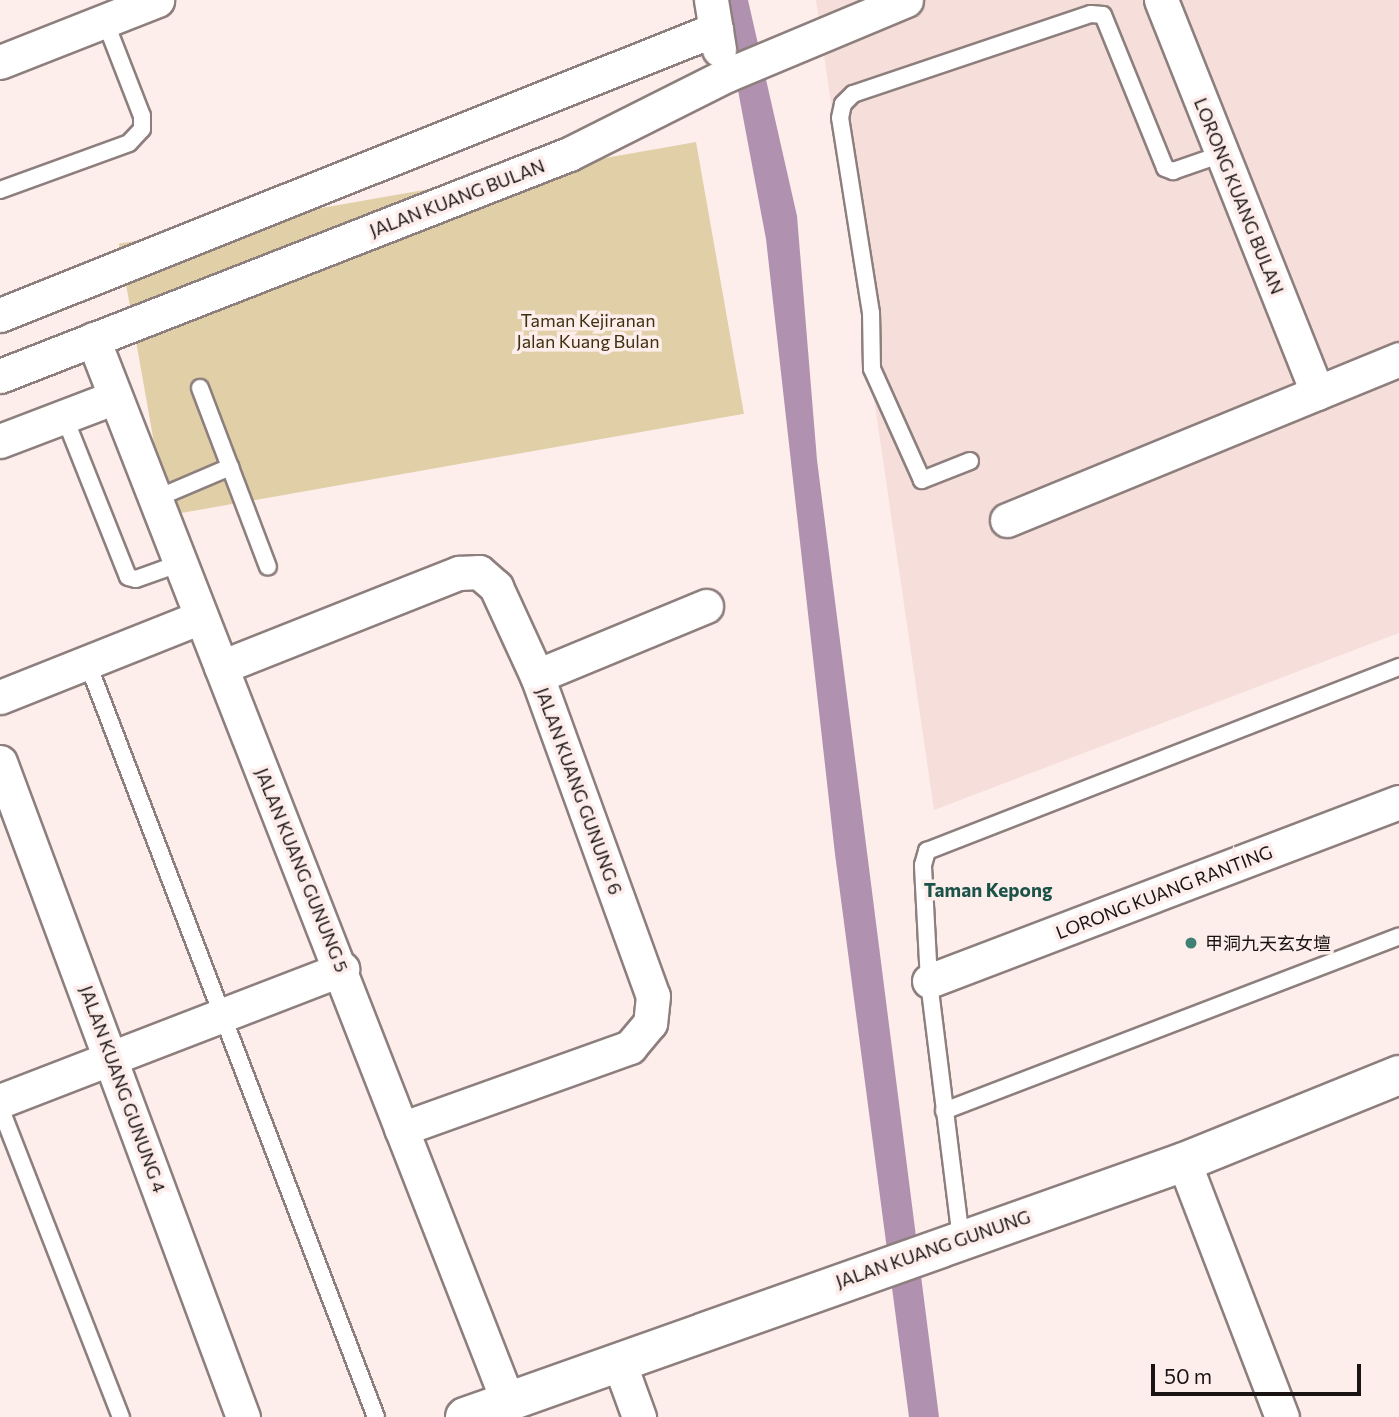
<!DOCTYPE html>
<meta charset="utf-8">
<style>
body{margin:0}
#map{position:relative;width:1399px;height:1417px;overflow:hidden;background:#fdedeb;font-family:Commissioner,"Noto Sans SC",sans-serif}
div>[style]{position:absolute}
.built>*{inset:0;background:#f6dedb}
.green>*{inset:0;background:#e0cfa7;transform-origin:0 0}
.water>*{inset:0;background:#b091b0}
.roads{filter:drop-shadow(2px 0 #8d7f7d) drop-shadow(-2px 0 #8d7f7d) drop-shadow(0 2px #8d7f7d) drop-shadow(0 -2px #8d7f7d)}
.lane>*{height:16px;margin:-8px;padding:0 8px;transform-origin:8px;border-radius:8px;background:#fff}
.street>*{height:33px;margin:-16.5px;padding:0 16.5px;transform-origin:16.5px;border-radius:16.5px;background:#fff}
.secondary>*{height:38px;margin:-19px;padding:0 19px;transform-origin:19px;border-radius:19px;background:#fff}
.dots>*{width:19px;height:19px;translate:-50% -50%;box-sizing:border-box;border:4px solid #fdedeb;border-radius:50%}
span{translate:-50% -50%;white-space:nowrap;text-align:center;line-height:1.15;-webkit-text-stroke:7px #fdedeb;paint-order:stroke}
.street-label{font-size:18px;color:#191413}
.park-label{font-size:18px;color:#3d300f}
.poi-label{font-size:18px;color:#191413}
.left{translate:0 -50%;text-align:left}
.neighbourhood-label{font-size:19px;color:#1c5349;font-weight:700}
.scale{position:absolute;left:1151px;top:1364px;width:210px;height:32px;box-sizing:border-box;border:4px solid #191413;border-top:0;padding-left:9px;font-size:21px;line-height:24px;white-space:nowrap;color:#191413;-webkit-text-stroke:5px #fdedeb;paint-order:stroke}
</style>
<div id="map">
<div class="built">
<div style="clip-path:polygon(816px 0,1399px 0,1399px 633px,934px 810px)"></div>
</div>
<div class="green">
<div style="left:696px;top:142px;width:276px;height:586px;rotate:80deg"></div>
</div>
<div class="water">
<div style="clip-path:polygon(721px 0,748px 0,797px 216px,817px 460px,939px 1417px,909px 1417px,835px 854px,766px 239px)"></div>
</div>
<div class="roads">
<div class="lane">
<div style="left:0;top:190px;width:137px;rotate:-20deg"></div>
<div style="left:129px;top:143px;width:19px;rotate:-47deg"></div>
<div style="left:142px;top:129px;width:13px;rotate:-90deg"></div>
<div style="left:142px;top:116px;width:102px;rotate:-111.3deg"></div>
<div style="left:200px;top:388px;width:191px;rotate:69.2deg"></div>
<div style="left:64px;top:416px;width:173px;rotate:68.3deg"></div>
<div style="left:128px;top:577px;width:8px;rotate:14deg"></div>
<div style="left:136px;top:579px;width:48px;rotate:-19.6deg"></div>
<div style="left:970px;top:461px;width:52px;rotate:158.4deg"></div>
<div style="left:922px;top:480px;width:122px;rotate:-114.2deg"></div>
<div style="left:872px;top:369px;width:56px;rotate:-91deg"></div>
<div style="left:871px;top:313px;width:197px;rotate:-99deg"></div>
<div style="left:840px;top:118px;width:14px;rotate:-78deg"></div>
<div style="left:843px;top:104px;width:14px;rotate:-45deg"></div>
<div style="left:853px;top:94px;width:251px;rotate:-18.6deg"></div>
<div style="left:1091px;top:14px;width:12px;rotate:5deg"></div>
<div style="left:1103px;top:15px;width:165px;rotate:67.9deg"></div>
<div style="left:1165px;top:168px;width:9px;rotate:21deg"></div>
<div style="left:1173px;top:171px;width:52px;rotate:-19.1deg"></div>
<div style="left:155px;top:499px;width:82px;rotate:-23.1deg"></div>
<div style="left:88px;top:664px;width:806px;rotate:69.07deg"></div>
<div style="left:0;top:1107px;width:333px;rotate:68.7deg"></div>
<div style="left:944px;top:1111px;width:487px;rotate:-21deg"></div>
<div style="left:961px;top:1239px;width:260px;rotate:-97.1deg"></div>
<div style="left:929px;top:981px;width:116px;rotate:-93deg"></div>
<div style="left:923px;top:865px;width:15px;rotate:-74deg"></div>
<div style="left:927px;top:851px;width:507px;rotate:-21.3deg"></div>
</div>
<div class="street">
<div style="left:711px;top:0;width:50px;rotate:80.7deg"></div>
<div style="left:1161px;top:0;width:423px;rotate:68.3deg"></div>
<div style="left:0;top:62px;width:169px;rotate:-21.5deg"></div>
<div style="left:0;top:315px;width:771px;rotate:-21.77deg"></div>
<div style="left:93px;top:339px;width:1141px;rotate:68.67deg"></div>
<div style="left:0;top:376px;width:611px;rotate:-21.31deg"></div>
<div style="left:569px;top:154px;width:177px;rotate:-26.6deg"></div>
<div style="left:727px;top:75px;width:194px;rotate:-22.7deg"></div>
<div style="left:0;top:441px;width:123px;rotate:-20.9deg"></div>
<div style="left:1007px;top:520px;width:424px;rotate:-22.3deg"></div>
<div style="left:221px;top:667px;width:256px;rotate:-21.6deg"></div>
<div style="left:459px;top:573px;width:20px;rotate:-3deg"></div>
<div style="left:479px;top:572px;width:23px;rotate:41deg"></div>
<div style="left:496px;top:587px;width:98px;rotate:65.3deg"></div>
<div style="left:537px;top:676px;width:340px;rotate:70.1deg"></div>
<div style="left:653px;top:996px;width:27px;rotate:96deg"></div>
<div style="left:650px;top:1023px;width:31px;rotate:130deg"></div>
<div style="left:630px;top:1047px;width:243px;rotate:160.3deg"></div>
<div style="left:537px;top:676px;width:183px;rotate:-22.5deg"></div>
<div style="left:0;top:697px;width:216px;rotate:-21.7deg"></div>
<div style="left:0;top:762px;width:699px;rotate:69.65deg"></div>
<div style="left:929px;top:981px;width:503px;rotate:-20.85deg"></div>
<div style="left:0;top:1101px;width:367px;rotate:-21.1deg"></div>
<div style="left:1184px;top:1162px;width:273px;rotate:69deg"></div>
<div style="left:619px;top:1362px;width:59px;rotate:70deg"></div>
</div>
<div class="secondary">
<div style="left:465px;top:1417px;width:763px;rotate:-19.53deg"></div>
<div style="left:1184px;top:1162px;width:232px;rotate:-22deg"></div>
</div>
</div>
<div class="dots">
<div style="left:1191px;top:943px;background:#3f8275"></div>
</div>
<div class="street-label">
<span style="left:1239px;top:196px;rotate:68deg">LORONG KUANG BULAN</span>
<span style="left:457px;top:198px;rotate:-21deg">JALAN KUANG BULAN</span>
<span style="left:579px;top:791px;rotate:70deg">JALAN KUANG GUNUNG 6</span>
<span style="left:302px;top:870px;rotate:68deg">JALAN KUANG GUNUNG 5</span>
<span style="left:1164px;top:892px;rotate:-21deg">LORONG KUANG RANTING</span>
<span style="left:123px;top:1089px;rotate:70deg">JALAN KUANG GUNUNG 4</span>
<span style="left:933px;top:1249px;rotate:-19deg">JALAN KUANG GUNUNG</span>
</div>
<div class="park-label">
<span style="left:588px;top:331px">Taman Kejiranan<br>Jalan Kuang Bulan</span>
</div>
<div class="poi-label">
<span class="left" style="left:1205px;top:943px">甲洞九天玄女壇</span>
</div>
<div class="neighbourhood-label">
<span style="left:988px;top:890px">Taman Kepong</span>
</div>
<div class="scale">50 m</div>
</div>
